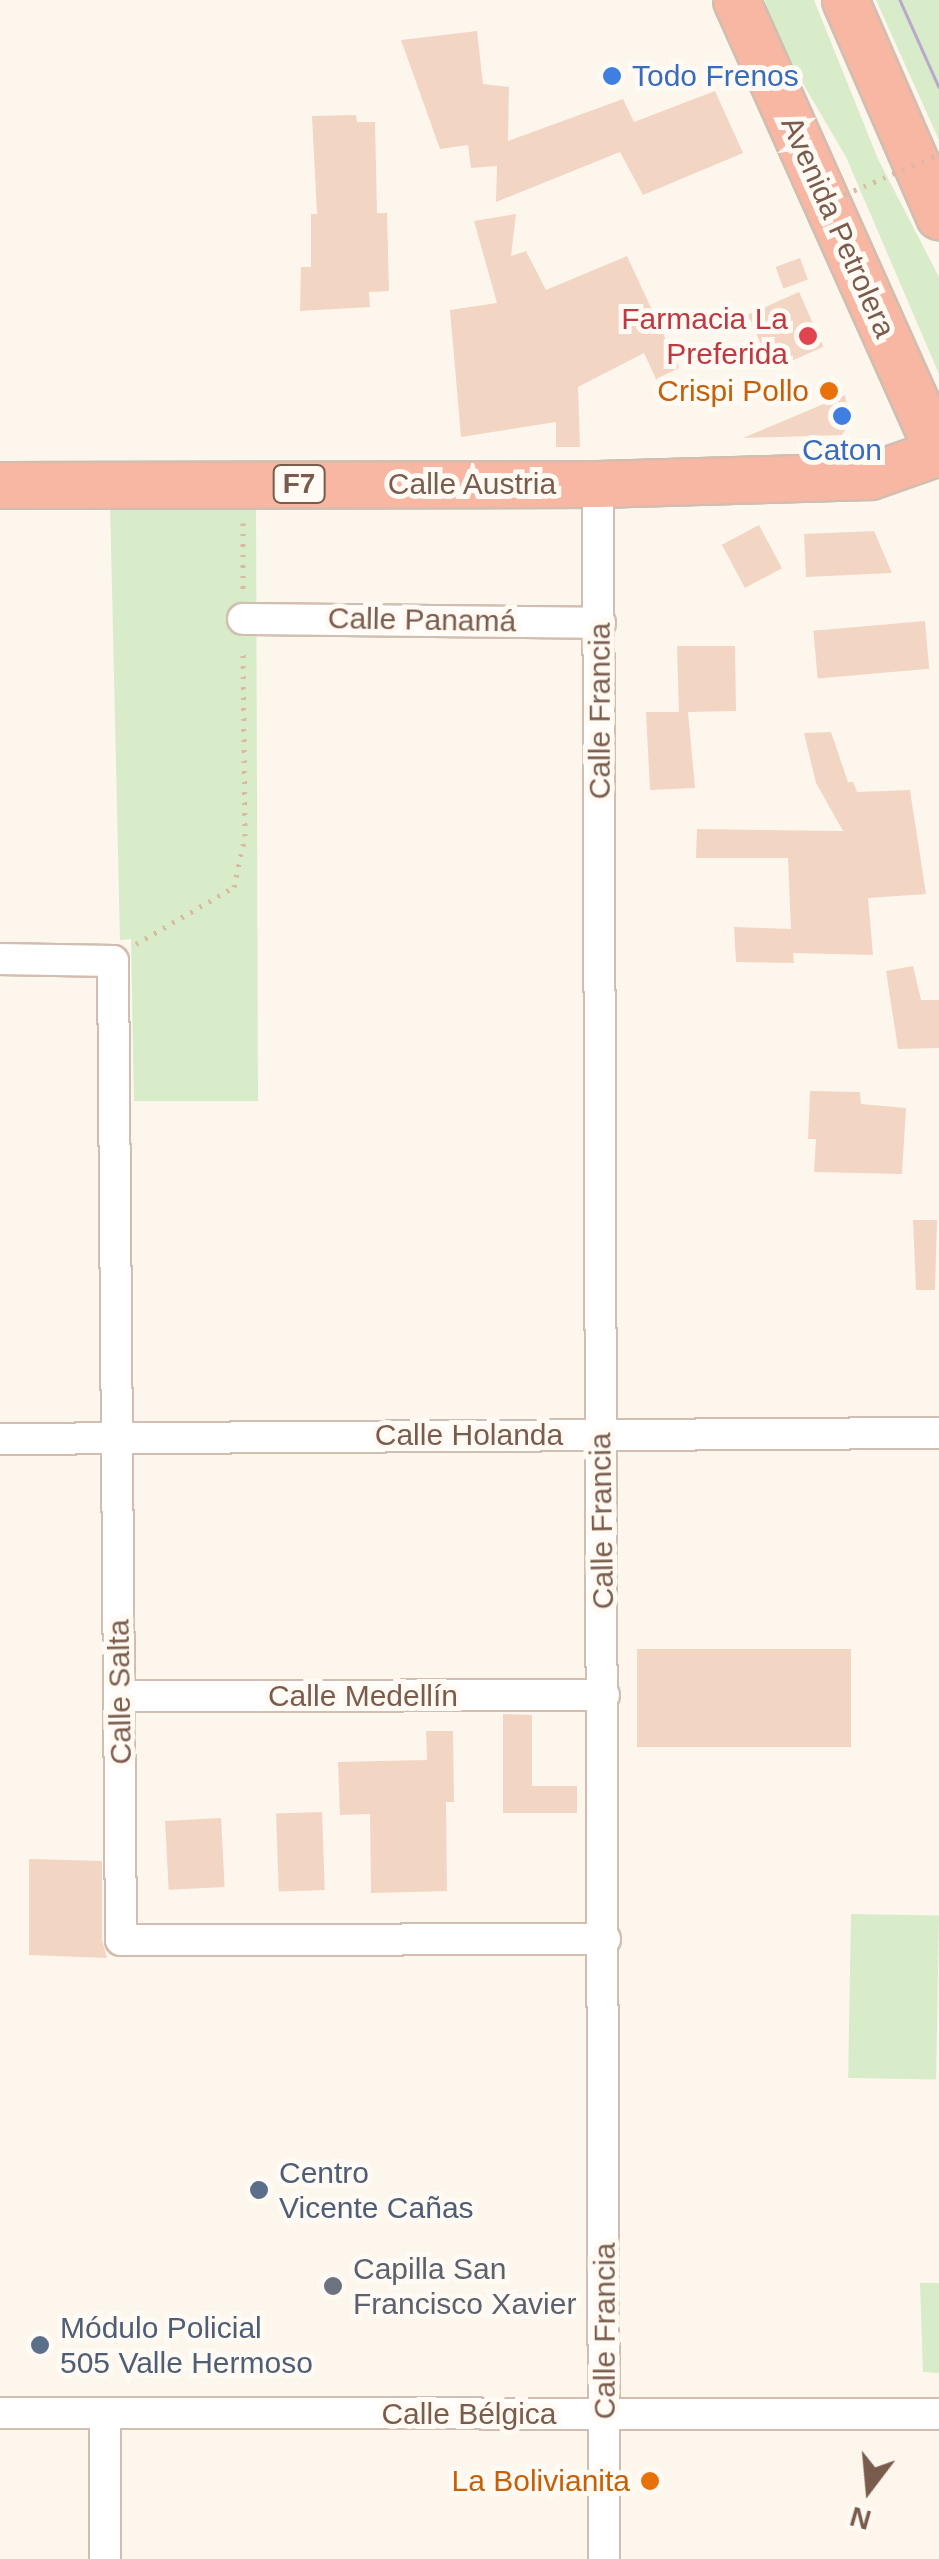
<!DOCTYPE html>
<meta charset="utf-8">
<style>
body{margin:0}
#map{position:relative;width:939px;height:2559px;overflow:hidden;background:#fdf6ec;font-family:Helvetica,sans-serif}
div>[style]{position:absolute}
.green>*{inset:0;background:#d8ecc9;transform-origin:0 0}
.building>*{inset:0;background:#f3d5c3;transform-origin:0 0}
.path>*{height:5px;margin-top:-2.5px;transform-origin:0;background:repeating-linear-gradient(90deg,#d9b8a5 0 2.5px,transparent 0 10.5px)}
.roads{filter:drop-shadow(2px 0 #d1beb0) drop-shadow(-2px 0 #d1beb0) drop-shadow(0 2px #d1beb0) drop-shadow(0 -2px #d1beb0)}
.minor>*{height:30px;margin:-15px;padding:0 15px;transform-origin:15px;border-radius:15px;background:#fff}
.highway>*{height:45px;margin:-22.5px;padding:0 22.5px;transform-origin:22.5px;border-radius:22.5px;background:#f7b7a3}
.tram>*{height:2.5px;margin:-1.25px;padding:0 1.25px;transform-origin:1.25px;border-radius:1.25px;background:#b9a8c9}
.path-bridge>*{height:5px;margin-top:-2.5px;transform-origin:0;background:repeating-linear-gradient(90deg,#d9b8a5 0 2.5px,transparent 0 10.5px)}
.dots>*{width:28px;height:28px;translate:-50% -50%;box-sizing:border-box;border:5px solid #fffaf3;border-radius:50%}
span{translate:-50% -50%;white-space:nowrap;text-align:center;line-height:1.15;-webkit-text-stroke:10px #fffaf3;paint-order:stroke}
.shield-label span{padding:2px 8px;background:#fffaf3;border:2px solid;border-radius:8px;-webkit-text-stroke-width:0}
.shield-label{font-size:28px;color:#7a5c4d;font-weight:700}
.shop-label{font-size:30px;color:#366cbe}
.left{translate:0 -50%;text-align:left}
.street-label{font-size:30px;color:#7a5c4d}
.health-label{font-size:30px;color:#be3a42}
.right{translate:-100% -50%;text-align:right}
.food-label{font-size:30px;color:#c56008}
.service-label{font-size:30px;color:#4e5e75}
.worship-label{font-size:30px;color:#5b616d}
.north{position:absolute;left:819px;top:2439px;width:100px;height:100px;-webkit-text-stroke:8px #fffaf3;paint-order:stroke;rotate:196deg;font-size:28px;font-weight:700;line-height:40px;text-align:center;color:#7a5c4d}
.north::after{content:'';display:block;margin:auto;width:35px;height:45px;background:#7a5c4d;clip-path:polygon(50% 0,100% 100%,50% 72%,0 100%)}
</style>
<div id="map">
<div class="green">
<div style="clip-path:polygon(765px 0,814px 0,878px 159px,939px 277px,939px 374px,846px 157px,774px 34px)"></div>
<div style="clip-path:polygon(876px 0,939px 0,939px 140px)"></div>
<div style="clip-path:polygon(256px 500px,258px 1101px,134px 1101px,131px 939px,120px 940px,110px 501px)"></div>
<div style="left:851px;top:1914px;width:88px;height:164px;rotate:1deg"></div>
<div style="clip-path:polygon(920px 2283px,939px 2283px,939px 2373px,923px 2372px)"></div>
</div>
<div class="building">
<div style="clip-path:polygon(477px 31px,483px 84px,509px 87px,508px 141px,623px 99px,634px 122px,715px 91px,743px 153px,643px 195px,620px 152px,496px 202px,497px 166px,471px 168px,468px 145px,440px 149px,401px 40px)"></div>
<div style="clip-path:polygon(356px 115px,357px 122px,375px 122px,377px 213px,387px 213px,389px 291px,369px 292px,370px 307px,300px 311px,301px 267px,311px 267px,311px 214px,317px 214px,312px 116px)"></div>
<div style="clip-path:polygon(516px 214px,511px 256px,526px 251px,546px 290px,627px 256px,679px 368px,656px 379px,644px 353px,578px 387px,580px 447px,556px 447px,556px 422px,461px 437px,450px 310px,497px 303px,474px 221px)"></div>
<div style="left:800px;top:258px;width:23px;height:26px;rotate:70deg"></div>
<div style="left:799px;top:292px;width:60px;height:56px;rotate:66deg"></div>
<div style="clip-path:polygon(845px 395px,850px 422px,842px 435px,743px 438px)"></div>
<div style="left:759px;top:525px;width:49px;height:42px;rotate:62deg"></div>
<div style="clip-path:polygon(874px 531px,892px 573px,806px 577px,804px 534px)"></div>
<div style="left:925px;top:621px;width:48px;height:112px;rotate:85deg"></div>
<div style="clip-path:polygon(677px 646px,735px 646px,736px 711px,688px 712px,695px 788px,650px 790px,646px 712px,679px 712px)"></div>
<div style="clip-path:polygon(831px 732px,848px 782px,853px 782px,857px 792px,910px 790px,926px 894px,868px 898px,873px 955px,793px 953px,794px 963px,736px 962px,734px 927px,791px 929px,788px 858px,696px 858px,697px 829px,843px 831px,816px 783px,804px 733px)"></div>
<div style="clip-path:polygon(913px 966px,921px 1000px,939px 1000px,939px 1048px,898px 1049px,886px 971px)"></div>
<div style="clip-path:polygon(810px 1091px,860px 1092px,861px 1104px,906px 1108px,902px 1174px,814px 1172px,816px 1139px,808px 1139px)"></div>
<div style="clip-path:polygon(913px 1220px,937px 1220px,935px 1290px,916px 1290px)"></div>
<div style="left:637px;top:1649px;width:214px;height:98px"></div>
<div style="clip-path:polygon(503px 1714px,532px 1715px,532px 1786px,577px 1786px,577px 1813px,503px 1813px)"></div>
<div style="clip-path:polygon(426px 1731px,453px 1731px,454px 1802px,446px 1802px,447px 1891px,371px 1893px,370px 1814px,340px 1815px,338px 1762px,427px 1760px)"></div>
<div style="left:322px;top:1812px;width:78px;height:46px;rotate:88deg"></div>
<div style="left:221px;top:1818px;width:69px;height:56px;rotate:87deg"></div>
<div style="clip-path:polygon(29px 1859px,102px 1861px,102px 1940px,107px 1958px,29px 1955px)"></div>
</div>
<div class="path">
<div style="left:243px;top:523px;width:69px;rotate:90deg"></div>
<div style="left:136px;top:944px;width:113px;rotate:-30.2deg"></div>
<div style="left:234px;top:887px;width:52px;rotate:-77.8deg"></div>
<div style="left:245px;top:836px;width:188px;rotate:-90.6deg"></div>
</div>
<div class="roads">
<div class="minor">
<div style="left:598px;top:484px;width:2075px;rotate:89.83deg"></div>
<div style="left:243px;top:619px;width:357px;rotate:0.6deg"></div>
<div style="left:0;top:959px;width:113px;rotate:1deg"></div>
<div style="left:113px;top:961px;width:979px;rotate:89.53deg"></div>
<div style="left:121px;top:1940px;width:484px;rotate:-0.1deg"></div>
<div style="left:0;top:1439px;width:939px;rotate:-0.37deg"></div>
<div style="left:121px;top:1696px;width:483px;rotate:-0.1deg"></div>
<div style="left:0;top:2413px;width:939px;rotate:0.06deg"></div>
<div style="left:105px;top:2413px;width:146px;rotate:90deg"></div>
</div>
<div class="highway">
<div style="left:736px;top:0;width:497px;rotate:65.9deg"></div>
<div style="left:845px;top:0;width:236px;rotate:66.5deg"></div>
<div style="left:0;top:485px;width:598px;rotate:-0.1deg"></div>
<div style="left:598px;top:484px;width:272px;rotate:-1.7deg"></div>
<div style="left:870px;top:476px;width:73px;rotate:-19.2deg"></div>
</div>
</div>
<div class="tram">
<div style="left:900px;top:0;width:95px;rotate:65.9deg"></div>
</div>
<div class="path-bridge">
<div style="left:806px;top:211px;width:145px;rotate:-23.2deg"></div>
</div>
<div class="dots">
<div style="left:612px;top:76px;background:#3f7fe0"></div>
<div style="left:808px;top:336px;background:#e0444e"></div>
<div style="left:829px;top:391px;background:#e8710a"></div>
<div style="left:842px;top:416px;background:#3f7fe0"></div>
<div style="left:259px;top:2190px;background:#5c6f8a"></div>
<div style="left:333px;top:2286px;background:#6b7280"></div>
<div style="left:40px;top:2345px;background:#5c6f8a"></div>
<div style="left:650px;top:2481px;background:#e8710a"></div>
</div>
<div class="shield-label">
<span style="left:299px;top:484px">F7</span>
</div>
<div class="shop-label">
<span class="left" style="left:632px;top:76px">Todo Frenos</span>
<span style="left:842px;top:450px">Caton</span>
</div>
<div class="street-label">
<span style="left:838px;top:227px;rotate:66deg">Avenida Petrolera</span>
<span style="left:472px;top:484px">Calle Austria</span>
<span style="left:422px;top:620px;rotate:1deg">Calle Panamá</span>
<span style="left:600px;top:711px;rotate:-90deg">Calle Francia</span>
<span style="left:469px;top:1435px">Calle Holanda</span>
<span style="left:602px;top:1521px;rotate:-91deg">Calle Francia</span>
<span style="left:120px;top:1692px;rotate:-91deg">Calle Salta</span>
<span style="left:363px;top:1696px">Calle Medellín</span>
<span style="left:605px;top:2331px;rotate:-90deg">Calle Francia</span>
<span style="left:469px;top:2414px">Calle Bélgica</span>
</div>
<div class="health-label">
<span class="right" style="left:788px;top:336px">Farmacia La<br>Preferida</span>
</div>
<div class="food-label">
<span class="right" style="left:809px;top:391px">Crispi Pollo</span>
<span class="right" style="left:630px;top:2481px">La Bolivianita</span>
</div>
<div class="service-label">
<span class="left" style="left:279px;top:2190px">Centro<br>Vicente Cañas</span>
<span class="left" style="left:60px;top:2345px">Módulo Policial<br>505 Valle Hermoso</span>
</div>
<div class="worship-label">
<span class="left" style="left:353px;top:2286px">Capilla San<br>Francisco Xavier</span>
</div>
<div class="north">N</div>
</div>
